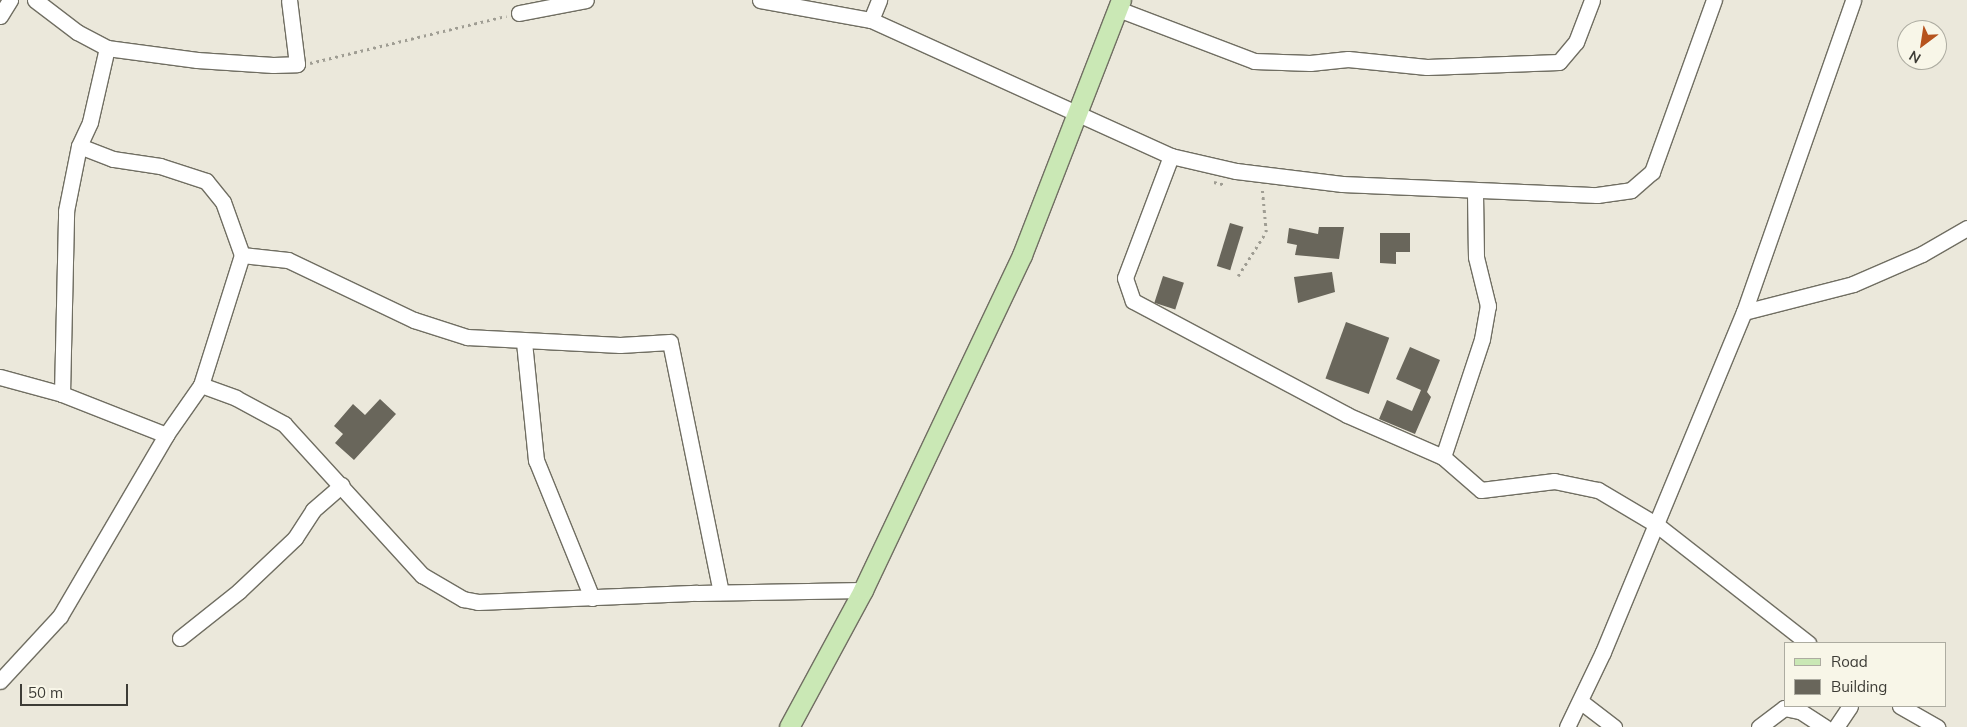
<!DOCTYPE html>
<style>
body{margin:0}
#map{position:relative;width:1967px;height:727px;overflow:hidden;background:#ebe8db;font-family:Mulish,sans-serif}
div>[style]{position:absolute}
.building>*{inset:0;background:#69665b;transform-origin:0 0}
.path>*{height:2.5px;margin-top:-1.25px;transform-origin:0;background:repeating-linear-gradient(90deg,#9f9d93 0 2.5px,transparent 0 6.5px)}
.roads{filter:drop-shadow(1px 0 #706e62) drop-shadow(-1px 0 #706e62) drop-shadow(0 1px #706e62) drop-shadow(0 -1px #706e62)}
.minor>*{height:15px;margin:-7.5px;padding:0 7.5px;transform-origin:7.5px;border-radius:7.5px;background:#fff}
.major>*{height:19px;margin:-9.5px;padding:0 9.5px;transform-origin:9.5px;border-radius:9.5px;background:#cae8b5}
span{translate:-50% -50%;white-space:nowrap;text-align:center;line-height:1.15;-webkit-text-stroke:5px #f8f6e8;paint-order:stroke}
.legend{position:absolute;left:1784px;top:642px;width:162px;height:65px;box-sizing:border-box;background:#f8f6e8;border:1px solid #adaca1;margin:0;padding:6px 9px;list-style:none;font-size:15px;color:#3d3c36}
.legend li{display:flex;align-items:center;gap:10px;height:25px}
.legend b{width:25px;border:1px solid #adaca1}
.north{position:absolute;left:1897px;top:20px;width:50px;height:50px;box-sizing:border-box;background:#f8f6e8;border:1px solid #adaca1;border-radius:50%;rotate:211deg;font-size:14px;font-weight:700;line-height:20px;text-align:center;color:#3d3c36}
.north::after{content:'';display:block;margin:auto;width:18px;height:22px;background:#b6531d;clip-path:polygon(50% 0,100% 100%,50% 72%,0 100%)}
.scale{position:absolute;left:20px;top:684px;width:108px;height:22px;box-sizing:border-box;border:2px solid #3d3c36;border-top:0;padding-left:6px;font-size:15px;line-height:18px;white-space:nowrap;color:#3d3c36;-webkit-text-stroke:4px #f8f6e8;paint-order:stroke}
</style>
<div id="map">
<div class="building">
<div style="left:1230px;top:223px;width:14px;height:45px;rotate:17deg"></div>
<div style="clip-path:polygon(1319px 227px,1344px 227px,1339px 259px,1295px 255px,1297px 245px,1287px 243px,1289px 228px,1318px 234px)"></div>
<div style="clip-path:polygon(1380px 233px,1410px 233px,1410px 252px,1396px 252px,1396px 264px,1380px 263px)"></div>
<div style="clip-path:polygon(1332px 272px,1335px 292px,1298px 303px,1294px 277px)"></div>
<div style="left:1163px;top:276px;width:22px;height:28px;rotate:18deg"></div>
<div style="left:1346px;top:322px;width:46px;height:60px;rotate:20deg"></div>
<div style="clip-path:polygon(1410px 347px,1440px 360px,1427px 392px,1431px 397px,1415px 434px,1379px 419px,1387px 400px,1412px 411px,1421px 390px,1396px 379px)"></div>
<div style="clip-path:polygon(380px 399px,396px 414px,354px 460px,335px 443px,343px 434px,334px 426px,353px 404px,365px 415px)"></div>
</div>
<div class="path">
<div style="left:310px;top:63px;width:202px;rotate:-13.5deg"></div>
<div style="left:1214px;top:182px;width:12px;rotate:14deg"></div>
<div style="left:1238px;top:276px;width:52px;rotate:-57.5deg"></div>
<div style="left:1266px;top:232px;width:43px;rotate:-95.3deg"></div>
</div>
<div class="roads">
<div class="minor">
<div style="left:35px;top:0;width:53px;rotate:37.3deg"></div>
<div style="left:77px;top:32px;width:34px;rotate:28deg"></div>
<div style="left:107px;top:48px;width:91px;rotate:7.6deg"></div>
<div style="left:197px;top:60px;width:76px;rotate:3.8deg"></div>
<div style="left:273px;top:65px;width:24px;rotate:-2deg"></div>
<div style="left:297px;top:64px;width:64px;rotate:-97.1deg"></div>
<div style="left:760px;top:0;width:113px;rotate:10.2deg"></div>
<div style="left:871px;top:20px;width:329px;rotate:24.4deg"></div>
<div style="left:1171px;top:156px;width:67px;rotate:13deg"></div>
<div style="left:1236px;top:171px;width:107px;rotate:7deg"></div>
<div style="left:1342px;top:184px;width:255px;rotate:2.5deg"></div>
<div style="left:1597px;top:195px;width:34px;rotate:-8deg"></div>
<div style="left:1631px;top:190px;width:28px;rotate:-41deg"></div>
<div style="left:1652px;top:172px;width:183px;rotate:-70.2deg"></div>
<div style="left:1118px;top:9px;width:146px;rotate:20.9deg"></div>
<div style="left:1254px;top:61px;width:56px;rotate:2deg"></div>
<div style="left:1310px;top:63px;width:38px;rotate:-6deg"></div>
<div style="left:1348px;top:59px;width:79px;rotate:5.8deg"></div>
<div style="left:1427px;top:67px;width:132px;rotate:-2.2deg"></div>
<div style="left:1559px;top:62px;width:26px;rotate:-50deg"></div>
<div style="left:1576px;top:42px;width:45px;rotate:-69.1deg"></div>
<div style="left:519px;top:13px;width:68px;rotate:-11deg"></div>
<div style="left:0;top:16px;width:19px;rotate:-58deg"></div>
<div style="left:871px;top:20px;width:22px;rotate:-68deg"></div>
<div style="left:1171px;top:156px;width:130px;rotate:110.7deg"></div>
<div style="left:1125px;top:278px;width:24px;rotate:71deg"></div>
<div style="left:1133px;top:301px;width:242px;rotate:28deg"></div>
<div style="left:1347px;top:415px;width:105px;rotate:23.6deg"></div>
<div style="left:1443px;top:457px;width:50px;rotate:41deg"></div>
<div style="left:1481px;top:490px;width:74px;rotate:-7deg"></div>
<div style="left:1554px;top:481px;width:45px;rotate:11.6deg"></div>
<div style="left:1598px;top:490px;width:69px;rotate:30.7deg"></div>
<div style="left:1657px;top:525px;width:192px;rotate:38deg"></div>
<div style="left:242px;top:255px;width:46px;rotate:6.2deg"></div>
<div style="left:288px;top:260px;width:140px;rotate:25.5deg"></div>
<div style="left:414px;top:320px;width:56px;rotate:17.8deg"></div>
<div style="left:467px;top:337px;width:153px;rotate:3deg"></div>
<div style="left:620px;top:345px;width:50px;rotate:-3.4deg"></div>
<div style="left:670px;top:342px;width:255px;rotate:78.5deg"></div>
<div style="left:1744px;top:312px;width:113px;rotate:-14.4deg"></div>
<div style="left:1853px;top:284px;width:75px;rotate:-23.5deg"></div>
<div style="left:1922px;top:254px;width:52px;rotate:-30deg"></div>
<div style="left:524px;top:342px;width:119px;rotate:84.2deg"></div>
<div style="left:536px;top:460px;width:149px;rotate:67.9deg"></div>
<div style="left:0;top:377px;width:64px;rotate:15.3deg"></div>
<div style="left:62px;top:394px;width:112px;rotate:21.5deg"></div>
<div style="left:201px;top:385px;width:37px;rotate:20deg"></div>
<div style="left:236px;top:398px;width:55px;rotate:28.4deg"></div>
<div style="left:284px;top:424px;width:205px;rotate:47.6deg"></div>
<div style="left:422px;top:575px;width:48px;rotate:30.3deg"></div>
<div style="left:463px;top:599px;width:15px;rotate:11deg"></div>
<div style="left:478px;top:602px;width:219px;rotate:-2.4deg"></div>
<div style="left:697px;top:593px;width:166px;rotate:-1deg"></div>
<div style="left:62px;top:394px;width:183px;rotate:-88.7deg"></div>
<div style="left:66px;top:211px;width:66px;rotate:-78.7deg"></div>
<div style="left:1443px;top:457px;width:124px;rotate:-71.7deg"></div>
<div style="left:1482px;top:339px;width:34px;rotate:-80deg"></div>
<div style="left:1488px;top:306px;width:50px;rotate:-103.8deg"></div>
<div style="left:1476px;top:257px;width:67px;rotate:-90.9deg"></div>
<div style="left:180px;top:638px;width:75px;rotate:-38.5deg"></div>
<div style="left:239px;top:591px;width:77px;rotate:-43.4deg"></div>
<div style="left:295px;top:538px;width:33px;rotate:-57deg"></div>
<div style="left:313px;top:510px;width:38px;rotate:-41deg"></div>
<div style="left:0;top:681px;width:88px;rotate:-47.3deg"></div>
<div style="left:60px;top:616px;width:210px;rotate:-59.6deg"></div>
<div style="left:166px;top:435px;width:61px;rotate:-55deg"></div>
<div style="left:201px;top:385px;width:136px;rotate:-72.5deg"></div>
<div style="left:242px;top:255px;width:56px;rotate:-109.7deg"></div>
<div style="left:223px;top:202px;width:27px;rotate:-129deg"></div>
<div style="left:206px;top:181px;width:48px;rotate:-161.9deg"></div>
<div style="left:160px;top:166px;width:48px;rotate:-171.5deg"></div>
<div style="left:113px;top:159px;width:36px;rotate:-159deg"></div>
<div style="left:79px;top:146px;width:26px;rotate:-65deg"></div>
<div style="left:90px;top:122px;width:76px;rotate:-77.1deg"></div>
<div style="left:1580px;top:701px;width:43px;rotate:37.4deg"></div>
<div style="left:1900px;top:706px;width:43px;rotate:29.6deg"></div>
<div style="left:1567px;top:727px;width:83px;rotate:-64.4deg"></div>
<div style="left:1603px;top:652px;width:368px;rotate:-67.5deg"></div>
<div style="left:1744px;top:312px;width:330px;rotate:-70.7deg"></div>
<div style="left:1759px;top:727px;width:31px;rotate:-37deg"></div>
<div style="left:1784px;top:708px;width:16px;rotate:11deg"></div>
<div style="left:1800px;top:711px;width:30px;rotate:33deg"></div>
<div style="left:1836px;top:727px;width:25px;rotate:-56deg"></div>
</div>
<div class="major">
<div style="left:789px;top:727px;width:156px;rotate:-61.6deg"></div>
<div style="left:863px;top:590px;width:371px;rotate:-64.6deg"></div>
<div style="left:1022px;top:255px;width:274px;rotate:-68.8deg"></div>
</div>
</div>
<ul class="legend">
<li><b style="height:6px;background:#cae8b5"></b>Road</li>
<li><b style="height:14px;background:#69665b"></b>Building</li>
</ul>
<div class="north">N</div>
<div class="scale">50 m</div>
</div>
